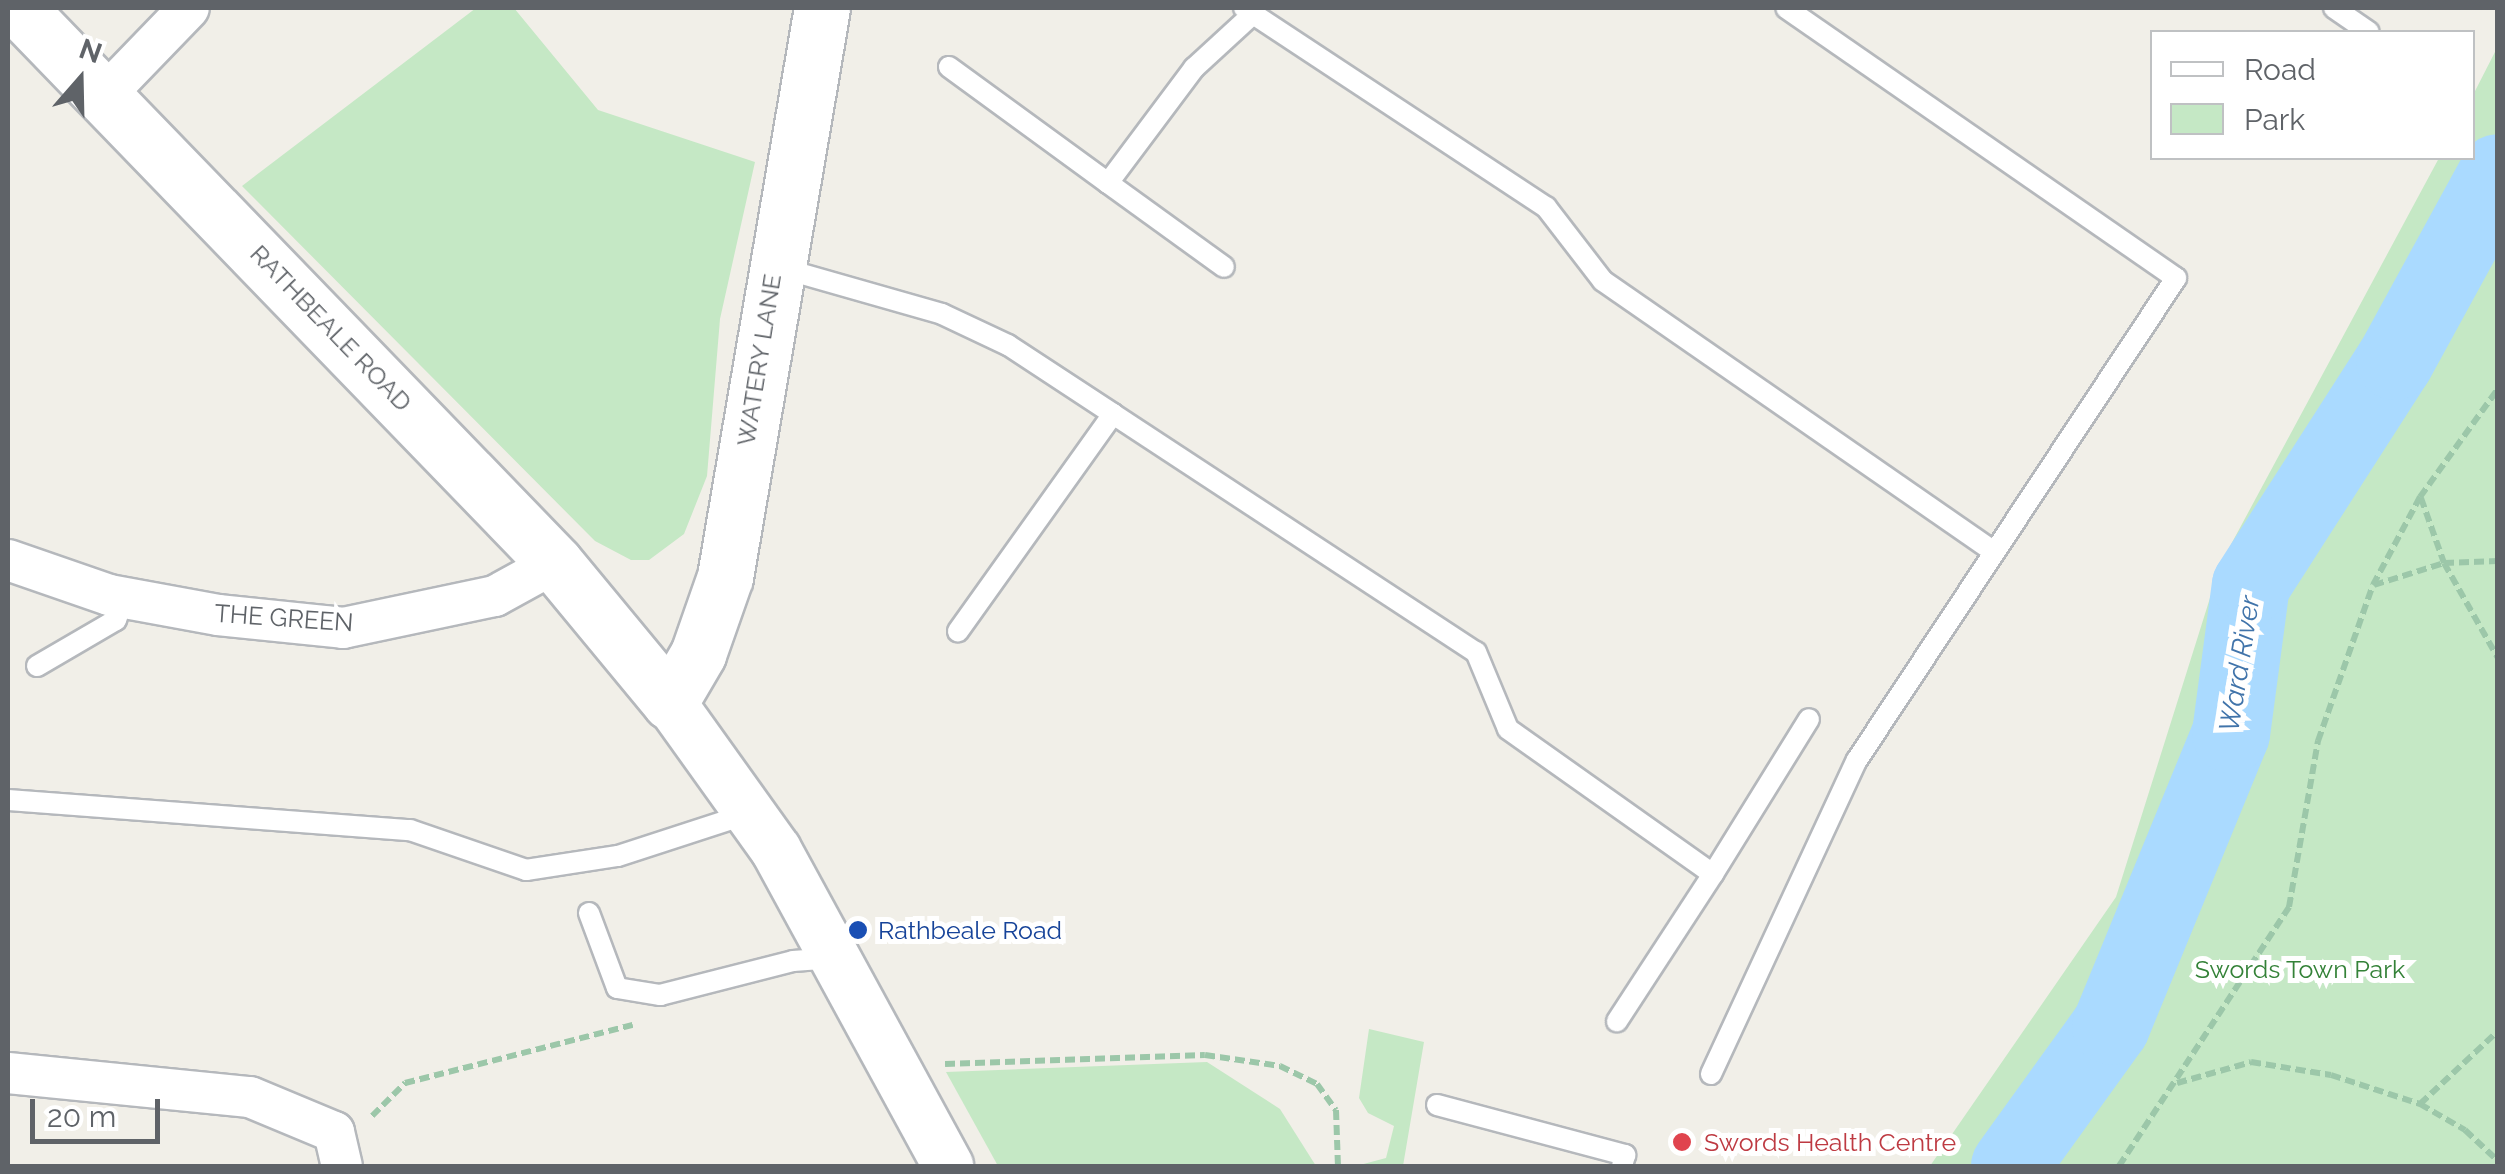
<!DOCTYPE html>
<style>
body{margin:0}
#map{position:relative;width:2505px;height:1174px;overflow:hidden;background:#f1efe8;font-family:Raleway,sans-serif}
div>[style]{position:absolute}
.green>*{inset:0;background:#c5e8c5}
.river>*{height:78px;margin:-39px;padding:0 39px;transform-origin:39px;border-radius:39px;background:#aadaff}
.path>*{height:6px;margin-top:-3px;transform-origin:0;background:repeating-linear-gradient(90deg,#9cc7a9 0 10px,transparent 0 15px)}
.roads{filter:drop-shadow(2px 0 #b5b8bc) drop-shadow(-2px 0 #b5b8bc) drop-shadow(0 2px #b5b8bc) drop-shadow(0 -2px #b5b8bc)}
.service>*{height:20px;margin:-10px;padding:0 10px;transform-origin:10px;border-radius:10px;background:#fff}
.minor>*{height:40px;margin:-20px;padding:0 20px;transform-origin:20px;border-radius:20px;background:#fff}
.tertiary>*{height:50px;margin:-25px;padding:0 25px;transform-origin:25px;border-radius:25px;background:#fff}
.secondary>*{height:55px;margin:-27.5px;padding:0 27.5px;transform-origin:27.5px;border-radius:27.5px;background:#fff}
.dots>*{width:28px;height:28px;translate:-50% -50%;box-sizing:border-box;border:5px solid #fff;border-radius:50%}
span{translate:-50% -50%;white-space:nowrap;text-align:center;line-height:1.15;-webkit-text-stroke:10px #fff;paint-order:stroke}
.street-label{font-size:25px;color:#5f6368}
.transit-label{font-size:25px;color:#164399}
.left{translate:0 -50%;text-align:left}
.park-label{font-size:25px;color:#348238}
.health-label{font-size:25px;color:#be3a42}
.water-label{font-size:28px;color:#4174aa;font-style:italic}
.frame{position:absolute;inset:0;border:10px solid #5f6368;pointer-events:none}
.legend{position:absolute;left:2150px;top:30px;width:325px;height:130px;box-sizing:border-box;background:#fff;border:2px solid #bfc1c3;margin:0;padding:12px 18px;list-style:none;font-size:30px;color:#5f6368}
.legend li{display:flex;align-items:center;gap:20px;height:50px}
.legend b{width:50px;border:2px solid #bfc1c3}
.north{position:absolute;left:30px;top:30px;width:100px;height:100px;-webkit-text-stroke:8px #fff;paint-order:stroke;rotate:20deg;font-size:28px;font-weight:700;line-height:40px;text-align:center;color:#5f6368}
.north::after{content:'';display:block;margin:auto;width:35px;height:45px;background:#5f6368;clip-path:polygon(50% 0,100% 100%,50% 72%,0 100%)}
.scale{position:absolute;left:30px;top:1099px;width:130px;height:45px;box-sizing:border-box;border:5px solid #5f6368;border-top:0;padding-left:12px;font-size:30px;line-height:35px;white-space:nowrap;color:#5f6368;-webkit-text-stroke:8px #fff;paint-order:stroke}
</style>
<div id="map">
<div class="green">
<div style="clip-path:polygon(476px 8px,514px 8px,598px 110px,755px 162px,720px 319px,707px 476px,684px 534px,649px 560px,631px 560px,595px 541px,242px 186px)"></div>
<div style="clip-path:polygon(2497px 48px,2497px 1166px,1930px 1166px,2116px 897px,2221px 563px,2439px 158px,2472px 158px,2473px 95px)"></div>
<div style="clip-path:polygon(1369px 1029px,1424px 1042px,1403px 1166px,1356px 1166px,1386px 1158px,1394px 1126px,1368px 1113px,1359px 1098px)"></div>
<div style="clip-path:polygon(1207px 1062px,1280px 1109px,1316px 1166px,998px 1166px,946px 1072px)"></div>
</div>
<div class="river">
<div style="left:2010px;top:1166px;width:173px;rotate:-54.2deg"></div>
<div style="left:2111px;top:1026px;width:316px;rotate:-67.7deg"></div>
<div style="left:2231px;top:734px;width:150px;rotate:-82.4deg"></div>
<div style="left:2251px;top:585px;width:266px;rotate:-57.3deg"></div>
<div style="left:2395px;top:361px;width:214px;rotate:-61.3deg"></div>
</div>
<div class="path">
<div style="left:2421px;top:498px;width:69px;rotate:70.5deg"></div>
<div style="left:2444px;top:563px;width:109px;rotate:60.4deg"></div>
<div style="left:2374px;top:585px;width:73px;rotate:-17.4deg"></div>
<div style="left:2444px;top:563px;width:54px;rotate:-2.1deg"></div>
<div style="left:945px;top:1064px;width:260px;rotate:-2deg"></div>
<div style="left:1205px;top:1055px;width:76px;rotate:8.3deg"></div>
<div style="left:1280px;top:1066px;width:41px;rotate:25.9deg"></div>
<div style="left:1317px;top:1084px;width:32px;rotate:54deg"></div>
<div style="left:1336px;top:1110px;width:56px;rotate:88deg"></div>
<div style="left:2177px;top:1083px;width:77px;rotate:-15.8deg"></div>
<div style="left:2251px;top:1062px;width:81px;rotate:9.2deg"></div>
<div style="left:2331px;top:1075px;width:94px;rotate:18deg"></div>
<div style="left:2420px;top:1104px;width:52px;rotate:30deg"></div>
<div style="left:2465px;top:1130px;width:45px;rotate:43.2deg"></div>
<div style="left:2420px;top:1104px;width:107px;rotate:-43.1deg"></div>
<div style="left:372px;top:1116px;width:47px;rotate:-45deg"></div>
<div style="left:405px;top:1083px;width:235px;rotate:-14.3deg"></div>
<div style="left:2119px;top:1166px;width:310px;rotate:-56.7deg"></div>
<div style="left:2289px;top:907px;width:169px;rotate:-80.1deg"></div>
<div style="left:2318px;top:741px;width:165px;rotate:-70.6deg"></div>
<div style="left:2373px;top:585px;width:100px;rotate:-61.9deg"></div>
<div style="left:2420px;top:497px;width:133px;rotate:-54.2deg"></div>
</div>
<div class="roads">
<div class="service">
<div style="left:1244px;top:8px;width:362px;rotate:33.4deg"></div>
<div style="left:1546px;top:207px;width:93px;rotate:52.4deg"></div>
<div style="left:1603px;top:281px;width:476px;rotate:34.7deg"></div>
<div style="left:2334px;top:8px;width:42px;rotate:34.4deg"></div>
<div style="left:949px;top:67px;width:197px;rotate:36.1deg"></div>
<div style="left:1108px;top:183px;width:144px;rotate:-53.2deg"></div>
<div style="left:1194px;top:68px;width:80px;rotate:-42.5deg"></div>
<div style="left:1108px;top:183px;width:143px;rotate:35.9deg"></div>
<div style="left:781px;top:268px;width:167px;rotate:15.9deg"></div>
<div style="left:942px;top:314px;width:73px;rotate:25.2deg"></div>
<div style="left:1008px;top:345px;width:126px;rotate:33.3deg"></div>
<div style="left:1113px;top:414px;width:267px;rotate:125.5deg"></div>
<div style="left:1113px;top:414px;width:434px;rotate:33.3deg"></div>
<div style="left:1476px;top:652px;width:83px;rotate:67.4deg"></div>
<div style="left:1508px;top:729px;width:251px;rotate:35.3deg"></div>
<div style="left:1713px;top:874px;width:176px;rotate:123.1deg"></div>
<div style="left:37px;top:666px;width:91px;rotate:-30.2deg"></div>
<div style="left:116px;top:620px;width:24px;rotate:-71deg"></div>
<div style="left:8px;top:800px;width:403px;rotate:4.3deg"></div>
<div style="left:410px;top:830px;width:123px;rotate:19deg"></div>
<div style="left:526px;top:870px;width:93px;rotate:-8.7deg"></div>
<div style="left:618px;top:856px;width:139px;rotate:-18deg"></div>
<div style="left:1713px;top:874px;width:182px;rotate:-58.2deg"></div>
<div style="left:589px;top:913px;width:80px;rotate:69.5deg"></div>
<div style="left:617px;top:988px;width:44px;rotate:9.2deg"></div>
<div style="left:660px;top:995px;width:137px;rotate:-14.3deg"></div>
<div style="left:793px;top:961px;width:42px;rotate:-4.1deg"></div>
<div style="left:1711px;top:1074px;width:346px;rotate:-65.1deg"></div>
<div style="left:1857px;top:760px;width:578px;rotate:-56.5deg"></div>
<div style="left:2176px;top:278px;width:474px;rotate:-145.3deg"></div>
<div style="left:1437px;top:1105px;width:195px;rotate:14.9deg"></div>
<div style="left:1625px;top:1155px;width:11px;rotate:105deg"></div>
</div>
<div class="minor">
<div style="left:104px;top:96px;width:122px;rotate:-46deg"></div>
<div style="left:8px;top:560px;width:107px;rotate:19.1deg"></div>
<div style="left:109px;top:595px;width:111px;rotate:10.4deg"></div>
<div style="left:218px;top:615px;width:126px;rotate:5.9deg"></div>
<div style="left:343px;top:628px;width:155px;rotate:-11.9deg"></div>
<div style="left:495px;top:596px;width:68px;rotate:-28.8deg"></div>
<div style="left:8px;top:1073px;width:243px;rotate:5.7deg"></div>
<div style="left:250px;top:1097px;width:91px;rotate:22.6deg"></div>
<div style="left:334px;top:1132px;width:35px;rotate:77deg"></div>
</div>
<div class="tertiary">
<div style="left:670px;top:702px;width:182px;rotate:54.4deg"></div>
<div style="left:776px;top:850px;width:360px;rotate:61.4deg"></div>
</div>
<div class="secondary">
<div style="left:18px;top:8px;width:772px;rotate:45.94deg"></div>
<div style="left:555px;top:563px;width:180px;rotate:50.4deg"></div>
<div style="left:670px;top:702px;width:56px;rotate:-59.7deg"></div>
<div style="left:698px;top:654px;width:82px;rotate:-70.7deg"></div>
<div style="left:725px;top:577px;width:577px;rotate:-80.33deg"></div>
</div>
</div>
<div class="dots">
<div style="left:858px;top:930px;background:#1a4fb4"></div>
<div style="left:1682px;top:1142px;background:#e0444e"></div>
</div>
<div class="street-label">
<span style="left:331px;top:328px;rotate:46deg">RATHBEALE ROAD</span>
<span style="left:759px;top:360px;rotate:-81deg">WATERY LANE</span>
<span style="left:284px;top:618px;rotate:4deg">THE GREEN</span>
</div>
<div class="transit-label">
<span class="left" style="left:878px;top:930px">Rathbeale Road</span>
</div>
<div class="park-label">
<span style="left:2300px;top:969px">Swords Town Park</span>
</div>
<div class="health-label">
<span class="left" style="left:1704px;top:1142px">Swords Health Centre</span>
</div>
<div class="water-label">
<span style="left:2240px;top:664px;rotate:-81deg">Ward River</span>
</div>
<div class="frame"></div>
<ul class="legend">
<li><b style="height:12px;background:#fff"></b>Road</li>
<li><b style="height:28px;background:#c5e8c5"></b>Park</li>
</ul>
<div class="north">N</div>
<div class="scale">20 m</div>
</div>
